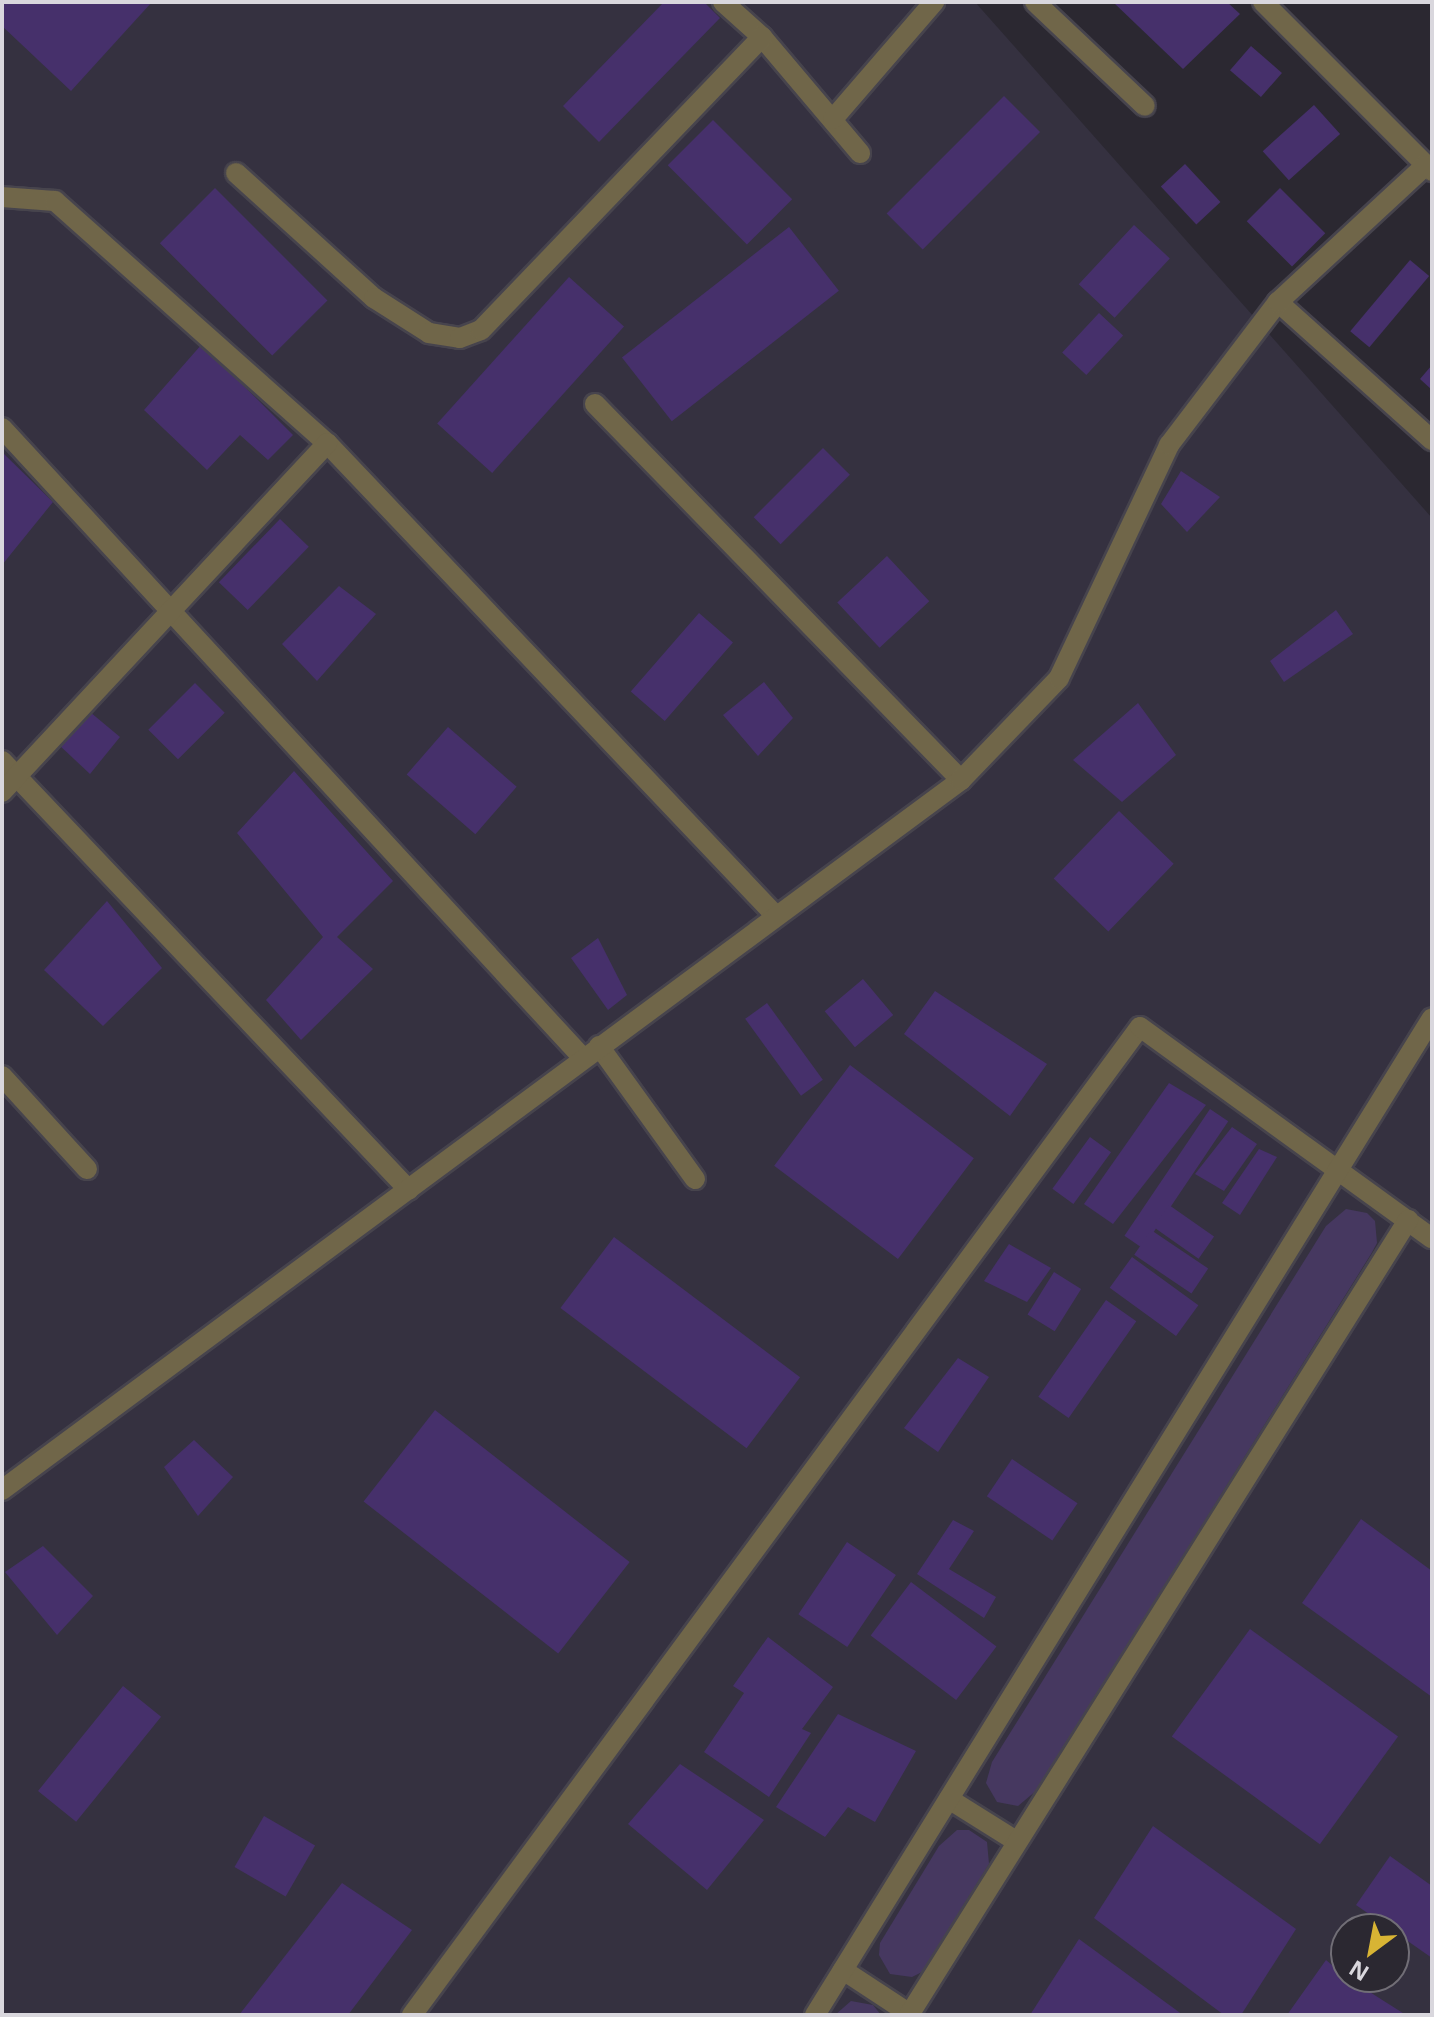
<!DOCTYPE html>
<style>
body{margin:0}
#map{position:relative;width:1434px;height:2017px;overflow:hidden;background:#2b2831;font-family:"Open Sans",sans-serif}
div>[style]{position:absolute}
.built>*{inset:0;background:#353140}
.green>*{inset:0;background:#463860}
.building>*{inset:0;background:#46306b;transform-origin:0 0}
.roads{filter:drop-shadow(2px 0 #47444d) drop-shadow(-2px 0 #47444d) drop-shadow(0 2px #47444d) drop-shadow(0 -2px #47444d)}
.minor>*{height:20px;margin:-10px;padding:0 10px;transform-origin:10px;border-radius:10px;background:#706649}
span{translate:-50% -50%;white-space:nowrap;text-align:center;line-height:1.15;-webkit-text-stroke:8px #2b2831;paint-order:stroke}
.frame{position:absolute;inset:0;border:4px solid #d9d7dd;pointer-events:none}
.north{position:absolute;left:1330px;top:1913px;width:80px;height:80px;box-sizing:border-box;background:#2b2831;border:2px solid #716e76;border-radius:50%;rotate:212deg;font-size:22px;font-weight:700;line-height:32px;text-align:center;color:#d9d7dd}
.north::after{content:'';display:block;margin:auto;width:28px;height:36px;background:#d8b434;clip-path:polygon(50% 0,100% 100%,50% 72%,0 100%)}
</style>
<div id="map">
<div class="built">
<div style="clip-path:polygon(evenodd,2px 2px,975px 2px,1432px 518px,1432px 2015px,2px 2015px,2px 2px,1346px 1929px,1394px 1929px,1394px 1977px,1346px 1977px,1346px 1929px)"></div>
</div>
<div class="green">
<div style="clip-path:polygon(1346px 1209px,1367px 1213px,1375px 1221px,1377px 1243px,1371px 1254px,1037px 1790px,1018px 1806px,997px 1802px,986px 1783px,992px 1762px,1326px 1226px)"></div>
<div style="clip-path:polygon(957px 1830px,969px 1830px,987px 1842px,989px 1864px,922px 1972px,912px 1977px,890px 1974px,879px 1955px,880px 1943px,939px 1846px)"></div>
<div style="clip-path:polygon(851px 2001px,873px 2005px,881px 2015px,835px 2015px)"></div>
</div>
<div class="building">
<div style="clip-path:polygon(2px 2px,152px 2px,71px 91px,2px 26px)"></div>
<div style="clip-path:polygon(664px 2px,704px 2px,720px 18px,599px 142px,563px 106px)"></div>
<div style="clip-path:polygon(1113px 2px,1227px 2px,1240px 14px,1183px 69px)"></div>
<div style="left:1251px;top:46px;width:41px;height:32px;rotate:41deg"></div>
<div style="left:1004px;top:96px;width:51px;height:166px;rotate:45deg"></div>
<div style="left:1314px;top:105px;width:39px;height:69px;rotate:48deg"></div>
<div style="left:713px;top:120px;width:112px;height:64px;rotate:45deg"></div>
<div style="left:1185px;top:164px;width:52px;height:33px;rotate:47deg"></div>
<div style="left:215px;top:188px;width:159px;height:78px;rotate:45deg"></div>
<div style="left:1280px;top:188px;width:64px;height:47px;rotate:45deg"></div>
<div style="left:1134px;top:225px;width:49px;height:81px;rotate:43deg"></div>
<div style="left:789px;top:227px;width:81px;height:212px;rotate:52deg"></div>
<div style="left:1410px;top:260px;width:25px;height:93px;rotate:40deg"></div>
<div style="left:569px;top:277px;width:74px;height:197px;rotate:42deg"></div>
<div style="left:1099px;top:313px;width:33px;height:54px;rotate:43deg"></div>
<div style="clip-path:polygon(202px 344px,293px 435px,268px 460px,240px 435px,207px 470px,144px 410px)"></div>
<div style="clip-path:polygon(1432px 365px,1432px 390px,1420px 379px)"></div>
<div style="left:823px;top:448px;width:38px;height:98px;rotate:45deg"></div>
<div style="clip-path:polygon(2px 452px,53px 502px,2px 565px)"></div>
<div style="clip-path:polygon(1181px 471px,1220px 497px,1187px 532px,1161px 504px)"></div>
<div style="left:280px;top:519px;width:40px;height:88px;rotate:44deg"></div>
<div style="left:887px;top:556px;width:62px;height:68px;rotate:47deg"></div>
<div style="clip-path:polygon(339px 586px,376px 614px,317px 681px,282px 644px)"></div>
<div style="clip-path:polygon(1336px 610px,1353px 634px,1284px 682px,1270px 661px)"></div>
<div style="left:699px;top:613px;width:45px;height:104px;rotate:41deg"></div>
<div style="clip-path:polygon(764px 682px,793px 718px,758px 756px,723px 715px)"></div>
<div style="left:195px;top:683px;width:42px;height:66px;rotate:45deg"></div>
<div style="clip-path:polygon(1138px 703px,1176px 755px,1122px 802px,1073px 760px)"></div>
<div style="clip-path:polygon(90px 712px,120px 737px,90px 774px,58px 744px)"></div>
<div style="left:448px;top:727px;width:91px;height:63px;rotate:41deg"></div>
<div style="clip-path:polygon(294px 771px,393px 881px,337px 937px,373px 969px,301px 1040px,266px 1000px,323px 937px,237px 833px)"></div>
<div style="left:1119px;top:811px;width:76px;height:94px;rotate:44deg"></div>
<div style="clip-path:polygon(107px 901px,162px 968px,103px 1026px,44px 970px)"></div>
<div style="clip-path:polygon(598px 938px,627px 995px,608px 1010px,571px 958px)"></div>
<div style="left:863px;top:979px;width:47px;height:50px;rotate:50deg"></div>
<div style="clip-path:polygon(935px 991px,1047px 1064px,1010px 1116px,904px 1034px)"></div>
<div style="left:767px;top:1003px;width:95px;height:27px;rotate:54deg"></div>
<div style="left:850px;top:1065px;width:155px;height:126px;rotate:37deg"></div>
<div style="clip-path:polygon(1169px 1083px,1206px 1105px,1113px 1224px,1084px 1204px)"></div>
<div style="left:1210px;top:1109px;width:22px;height:153px;rotate:34deg"></div>
<div style="clip-path:polygon(1232px 1127px,1257px 1144px,1224px 1191px,1195px 1174px)"></div>
<div style="left:1090px;top:1137px;width:26px;height:64px;rotate:36deg"></div>
<div style="clip-path:polygon(1259px 1149px,1277px 1157px,1240px 1215px,1222px 1203px)"></div>
<div style="left:1169px;top:1205px;width:55px;height:27px;rotate:35deg"></div>
<div style="left:1151px;top:1230px;width:69px;height:30px;rotate:34deg"></div>
<div style="left:614px;top:1237px;width:233px;height:89px;rotate:37deg"></div>
<div style="clip-path:polygon(1009px 1244px,1051px 1268px,1027px 1302px,984px 1281px)"></div>
<div style="left:1132px;top:1257px;width:82px;height:38px;rotate:36deg"></div>
<div style="left:1054px;top:1272px;width:32px;height:50px;rotate:32deg"></div>
<div style="left:1106px;top:1300px;width:37px;height:118px;rotate:35deg"></div>
<div style="clip-path:polygon(958px 1358px,989px 1377px,938px 1452px,904px 1428px)"></div>
<div style="left:435px;top:1410px;width:247px;height:116px;rotate:38deg"></div>
<div style="clip-path:polygon(194px 1440px,233px 1477px,198px 1516px,164px 1467px)"></div>
<div style="left:1012px;top:1459px;width:79px;height:45px;rotate:34deg"></div>
<div style="clip-path:polygon(1361px 1519px,1432px 1571px,1432px 1697px,1302px 1603px)"></div>
<div style="clip-path:polygon(953px 1520px,974px 1531px,949px 1569px,996px 1597px,984px 1618px,917px 1574px)"></div>
<div style="left:847px;top:1542px;width:59px;height:87px;rotate:34deg"></div>
<div style="clip-path:polygon(43px 1546px,93px 1596px,57px 1635px,5px 1572px)"></div>
<div style="left:911px;top:1582px;width:107px;height:67px;rotate:37deg"></div>
<div style="left:1250px;top:1629px;width:183px;height:133px;rotate:36deg"></div>
<div style="clip-path:polygon(768px 1637px,833px 1687px,802px 1729px,811px 1733px,769px 1797px,704px 1752px,744px 1693px,733px 1686px)"></div>
<div style="left:123px;top:1686px;width:49px;height:135px;rotate:39deg"></div>
<div style="clip-path:polygon(838px 1714px,916px 1751px,875px 1822px,848px 1807px,825px 1837px,776px 1807px)"></div>
<div style="clip-path:polygon(680px 1764px,764px 1820px,707px 1890px,628px 1824px)"></div>
<div style="left:264px;top:1816px;width:59px;height:59px;rotate:30deg"></div>
<div style="clip-path:polygon(1153px 1826px,1296px 1929px,1241px 2015px,1224px 2015px,1094px 1918px)"></div>
<div style="clip-path:polygon(1390px 1856px,1432px 1886px,1432px 1958px,1356px 1905px)"></div>
<div style="clip-path:polygon(342px 1883px,412px 1930px,348px 2015px,239px 2015px)"></div>
<div style="clip-path:polygon(1079px 1939px,1183px 2015px,1030px 2015px)"></div>
<div style="clip-path:polygon(1326px 1960px,1346px 1977px,1406px 2015px,1287px 2015px)"></div>
</div>
<div class="roads">
<div class="minor">
<div style="left:723px;top:2px;width:52px;rotate:41.9deg"></div>
<div style="left:762px;top:37px;width:152px;rotate:49.8deg"></div>
<div style="left:1035px;top:2px;width:151px;rotate:43.4deg"></div>
<div style="left:1263px;top:2px;width:239px;rotate:45deg"></div>
<div style="left:833px;top:119px;width:155px;rotate:-49.2deg"></div>
<div style="left:236px;top:173px;width:186px;rotate:42.2deg"></div>
<div style="left:374px;top:298px;width:65px;rotate:32.5deg"></div>
<div style="left:429px;top:333px;width:31px;rotate:9deg"></div>
<div style="left:460px;top:338px;width:22px;rotate:-21deg"></div>
<div style="left:481px;top:330px;width:406px;rotate:-46.2deg"></div>
<div style="left:2px;top:197px;width:53px;rotate:4.3deg"></div>
<div style="left:55px;top:201px;width:364px;rotate:41.7deg"></div>
<div style="left:327px;top:443px;width:651px;rotate:46.49deg"></div>
<div style="left:1278px;top:302px;width:207px;rotate:41.9deg"></div>
<div style="left:595px;top:404px;width:525px;rotate:45.77deg"></div>
<div style="left:2px;top:428px;width:857px;rotate:47.32deg"></div>
<div style="left:2px;top:761px;width:591px;rotate:46.51deg"></div>
<div style="left:2px;top:792px;width:477px;rotate:-47deg"></div>
<div style="left:599px;top:1046px;width:164px;rotate:54.2deg"></div>
<div style="left:2px;top:1076px;width:126px;rotate:47.6deg"></div>
<div style="left:2px;top:1490px;width:1193px;rotate:-36.51deg"></div>
<div style="left:961px;top:780px;width:141px;rotate:-46.1deg"></div>
<div style="left:1059px;top:678px;width:258px;rotate:-64.7deg"></div>
<div style="left:1169px;top:445px;width:180px;rotate:-52.7deg"></div>
<div style="left:1278px;top:302px;width:200px;rotate:-42.8deg"></div>
<div style="left:949px;top:1799px;width:79px;rotate:32.1deg"></div>
<div style="left:843px;top:1970px;width:80px;rotate:33.3deg"></div>
<div style="left:412px;top:2015px;width:1227px;rotate:-53.62deg"></div>
<div style="left:1140px;top:1027px;width:360px;rotate:35.9deg"></div>
<div style="left:815px;top:2015px;width:1172px;rotate:-58.25deg"></div>
<div style="left:909px;top:2015px;width:939px;rotate:-57.88deg"></div>
</div>
</div>
<div class="frame"></div>
<div class="north">N</div>
</div>
